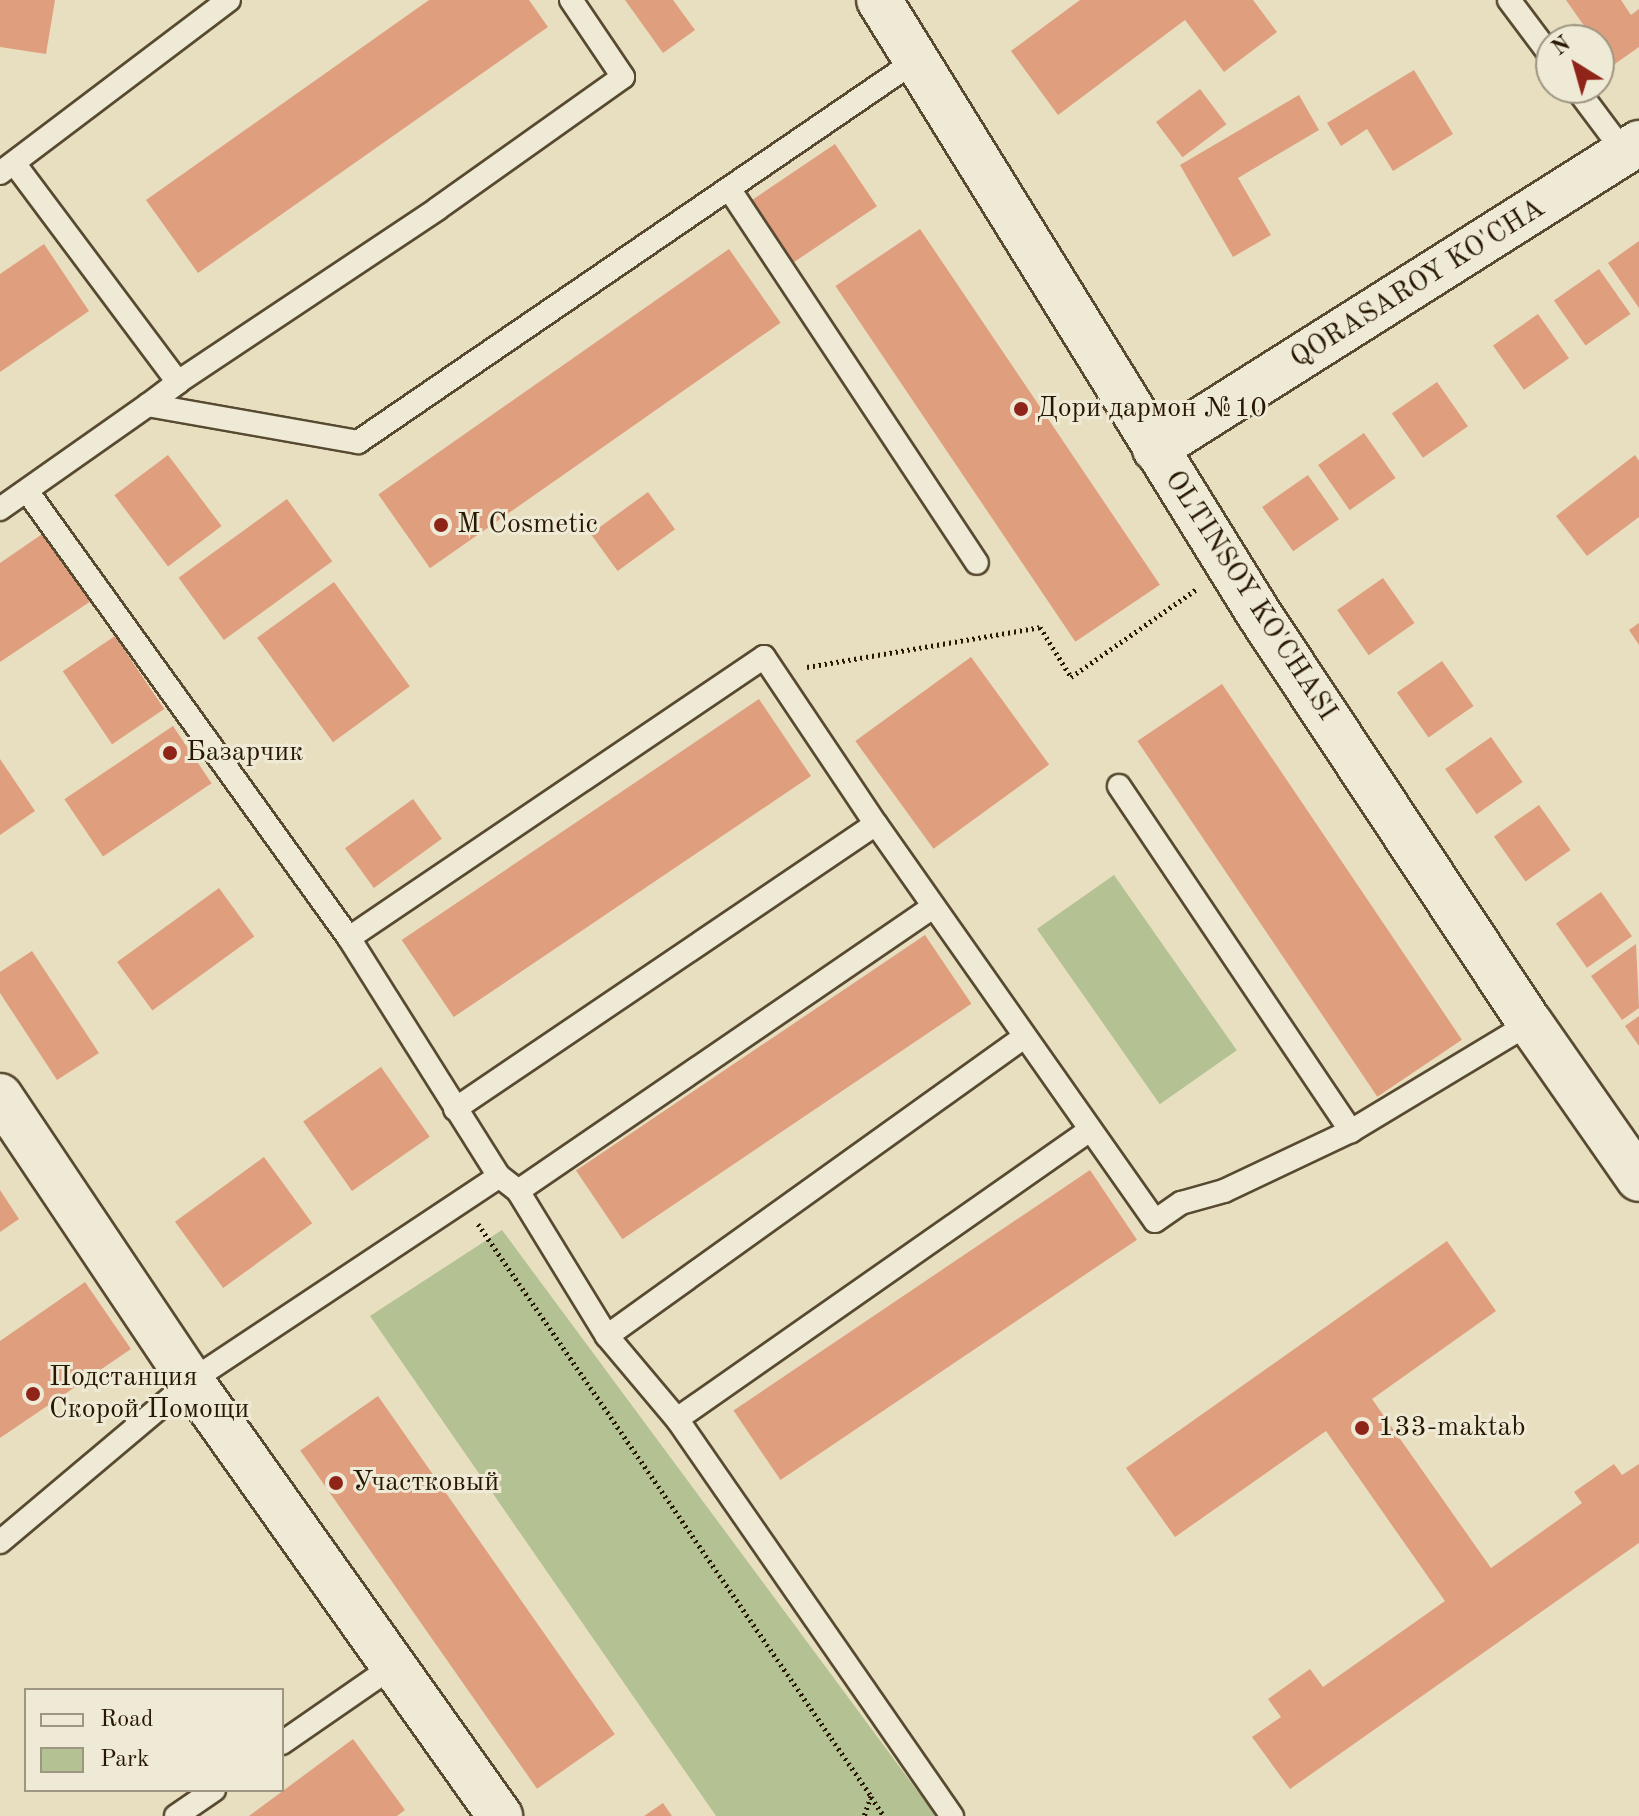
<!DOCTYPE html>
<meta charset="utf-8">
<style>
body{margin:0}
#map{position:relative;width:1639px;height:1816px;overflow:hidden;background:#e7dfc0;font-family:"Old Standard TT",serif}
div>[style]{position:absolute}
.green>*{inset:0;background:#b4c293;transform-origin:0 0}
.building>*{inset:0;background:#df9f7e;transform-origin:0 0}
.path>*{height:5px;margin-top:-2.5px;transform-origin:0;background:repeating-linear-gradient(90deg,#281801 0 2px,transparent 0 6px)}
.roads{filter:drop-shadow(2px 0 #584a31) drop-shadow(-2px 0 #584a31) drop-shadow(0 2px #584a31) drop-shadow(0 -2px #584a31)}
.lane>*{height:22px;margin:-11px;padding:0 11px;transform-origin:11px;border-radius:11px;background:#efead6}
.street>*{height:44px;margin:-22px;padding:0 22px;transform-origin:22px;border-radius:22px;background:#efead6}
.secondary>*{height:44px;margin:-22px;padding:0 22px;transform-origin:22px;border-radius:22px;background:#efead6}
.dots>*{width:22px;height:22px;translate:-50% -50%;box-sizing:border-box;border:4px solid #efead6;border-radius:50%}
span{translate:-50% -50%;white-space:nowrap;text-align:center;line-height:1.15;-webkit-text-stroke:6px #efead6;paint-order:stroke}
.street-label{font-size:28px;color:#281801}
.poi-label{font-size:28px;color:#281801}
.left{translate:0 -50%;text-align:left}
.legend{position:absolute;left:24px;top:1688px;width:260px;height:104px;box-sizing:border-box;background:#efead6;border:2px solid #9f9681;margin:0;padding:10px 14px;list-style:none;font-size:24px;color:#281801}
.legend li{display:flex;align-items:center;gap:16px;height:40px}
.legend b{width:40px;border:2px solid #9f9681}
.north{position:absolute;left:1535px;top:24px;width:80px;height:80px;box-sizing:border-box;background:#efead6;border:2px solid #9f9681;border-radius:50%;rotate:323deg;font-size:22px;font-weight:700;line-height:32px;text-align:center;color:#281801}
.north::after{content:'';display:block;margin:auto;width:28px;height:36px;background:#8f2418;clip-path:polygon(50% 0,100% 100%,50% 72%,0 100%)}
</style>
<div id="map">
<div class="green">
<div style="left:1114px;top:875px;width:214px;height:94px;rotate:55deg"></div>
<div style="clip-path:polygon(502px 1230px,936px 1816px,716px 1816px,370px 1316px)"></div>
</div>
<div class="building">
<div style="clip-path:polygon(0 0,55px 0,46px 54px,0 47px)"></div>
<div style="clip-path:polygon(429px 0,529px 0,548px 27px,198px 273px,146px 200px)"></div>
<div style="clip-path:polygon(625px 0,673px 0,695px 30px,663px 53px)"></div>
<div style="clip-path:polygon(1080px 0,1253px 0,1277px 32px,1224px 72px,1185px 20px,1058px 115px,1011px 51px)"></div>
<div style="clip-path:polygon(1566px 0,1621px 0,1631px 15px,1639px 9px,1639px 47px,1612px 66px,1599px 47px,1599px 40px,1594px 40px)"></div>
<div style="clip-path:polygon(1414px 70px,1453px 134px,1393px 171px,1367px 129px,1341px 146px,1327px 123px)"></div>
<div style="left:1200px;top:89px;width:44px;height:55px;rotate:53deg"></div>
<div style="clip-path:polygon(1299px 95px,1319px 130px,1238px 178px,1271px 235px,1233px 257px,1180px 165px)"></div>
<div style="left:835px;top:144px;width:75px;height:112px;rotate:56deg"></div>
<div style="left:920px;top:229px;width:429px;height:102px;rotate:56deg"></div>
<div style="clip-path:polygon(1639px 241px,1639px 308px,1608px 263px)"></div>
<div style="clip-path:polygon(44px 244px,89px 311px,0 372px,0 274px)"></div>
<div style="left:729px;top:249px;width:90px;height:428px;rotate:55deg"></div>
<div style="left:1599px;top:269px;width:55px;height:55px;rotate:55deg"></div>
<div style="left:1538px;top:314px;width:54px;height:55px;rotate:55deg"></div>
<div style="left:1437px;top:382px;width:54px;height:55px;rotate:55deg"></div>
<div style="left:1364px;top:433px;width:55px;height:56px;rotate:55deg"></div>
<div style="left:168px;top:455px;width:89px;height:67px;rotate:53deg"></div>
<div style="clip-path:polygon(1635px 455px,1639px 461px,1639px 517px,1587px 556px,1556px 516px)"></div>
<div style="left:1308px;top:475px;width:54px;height:56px;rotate:55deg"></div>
<div style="left:648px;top:492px;width:46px;height:71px;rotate:54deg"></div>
<div style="left:287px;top:499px;width:77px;height:134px;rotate:54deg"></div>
<div style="clip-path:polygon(51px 528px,97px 597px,0 662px,0 563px)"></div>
<div style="left:1383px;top:578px;width:55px;height:56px;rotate:55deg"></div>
<div style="left:334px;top:582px;width:129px;height:95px;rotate:54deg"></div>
<div style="clip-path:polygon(1639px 623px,1639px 645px,1629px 630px)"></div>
<div style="left:115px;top:636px;width:88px;height:63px;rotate:56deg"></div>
<div style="left:971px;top:657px;width:133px;height:143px;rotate:54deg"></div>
<div style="left:1442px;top:661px;width:55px;height:55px;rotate:55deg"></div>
<div style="left:1222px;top:684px;width:429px;height:102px;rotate:56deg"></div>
<div style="left:759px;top:699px;width:93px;height:431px;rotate:56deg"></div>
<div style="left:173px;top:726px;width:69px;height:131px;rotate:56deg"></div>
<div style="left:1491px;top:737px;width:55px;height:56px;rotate:55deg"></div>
<div style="clip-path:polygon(0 759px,35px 811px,0 835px)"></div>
<div style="left:413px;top:799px;width:49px;height:84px;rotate:54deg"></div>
<div style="left:1539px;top:805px;width:55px;height:55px;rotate:55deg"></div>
<div style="left:219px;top:888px;width:60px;height:126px;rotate:54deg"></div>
<div style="left:1601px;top:892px;width:54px;height:55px;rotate:55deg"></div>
<div style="left:925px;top:935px;width:83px;height:421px;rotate:56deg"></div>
<div style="clip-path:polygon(1636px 944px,1639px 1008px,1622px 1020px,1591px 976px)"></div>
<div style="clip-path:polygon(32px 951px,99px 1053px,57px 1080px,0 993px,0 972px)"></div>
<div style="clip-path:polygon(1639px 1016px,1639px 1046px,1625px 1026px)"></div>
<div style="left:381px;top:1067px;width:85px;height:95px;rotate:55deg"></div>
<div style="left:264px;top:1157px;width:82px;height:110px;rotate:54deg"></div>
<div style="left:1090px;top:1170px;width:84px;height:430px;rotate:56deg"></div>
<div style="clip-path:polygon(0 1190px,19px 1219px,0 1232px)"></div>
<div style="clip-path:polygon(1447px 1241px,1496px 1311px,1372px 1399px,1491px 1568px,1582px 1503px,1574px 1492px,1614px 1464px,1622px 1475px,1639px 1464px,1639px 1543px,1290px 1789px,1252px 1737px,1281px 1717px,1268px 1699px,1310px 1669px,1323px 1687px,1445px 1601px,1326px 1431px,1175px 1537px,1126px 1468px)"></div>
<div style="clip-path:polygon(85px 1282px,131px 1349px,0 1438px,0 1341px)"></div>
<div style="left:378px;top:1396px;width:413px;height:95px;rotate:55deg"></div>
<div style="clip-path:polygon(353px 1739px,405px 1810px,397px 1816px,249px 1816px)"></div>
<div style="clip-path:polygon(663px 1803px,672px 1816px,644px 1816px)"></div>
</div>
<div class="path">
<div style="left:807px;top:667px;width:236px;rotate:-9.7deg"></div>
<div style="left:1040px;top:627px;width:59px;rotate:58.2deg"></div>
<div style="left:1071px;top:677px;width:155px;rotate:-35deg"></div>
<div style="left:478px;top:1224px;width:694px;rotate:55.51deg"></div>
<div style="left:871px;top:1796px;width:21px;rotate:109deg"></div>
<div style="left:871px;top:1797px;width:23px;rotate:56deg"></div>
</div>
<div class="roads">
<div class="lane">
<div style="left:1509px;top:0;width:70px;rotate:53.1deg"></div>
<div style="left:1576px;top:88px;width:80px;rotate:53.1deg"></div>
<div style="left:14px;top:163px;width:274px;rotate:53.2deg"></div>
<div style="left:0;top:173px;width:287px;rotate:-37.1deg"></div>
<div style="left:730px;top:190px;width:447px;rotate:56.5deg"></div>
<div style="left:148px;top:405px;width:38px;rotate:-37deg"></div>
<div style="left:178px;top:382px;width:311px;rotate:-33.7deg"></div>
<div style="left:437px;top:209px;width:228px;rotate:-35.4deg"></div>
<div style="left:623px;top:77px;width:93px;rotate:-124deg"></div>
<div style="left:27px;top:491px;width:551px;rotate:54.23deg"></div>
<div style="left:349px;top:938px;width:281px;rotate:57.8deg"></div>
<div style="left:0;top:509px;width:181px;rotate:-35.1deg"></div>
<div style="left:148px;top:405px;width:213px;rotate:10deg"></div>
<div style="left:358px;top:442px;width:678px;rotate:-34.37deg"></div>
<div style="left:1119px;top:786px;width:416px;rotate:56.1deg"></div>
<div style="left:349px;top:938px;width:501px;rotate:-34.1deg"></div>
<div style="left:764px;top:657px;width:201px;rotate:56.2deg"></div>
<div style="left:876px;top:824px;width:485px;rotate:54.9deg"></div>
<div style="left:1155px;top:1221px;width:32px;rotate:-35deg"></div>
<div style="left:1181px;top:1203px;width:45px;rotate:-15.6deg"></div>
<div style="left:1224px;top:1191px;width:140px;rotate:-25.3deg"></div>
<div style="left:1351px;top:1131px;width:209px;rotate:-31.1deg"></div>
<div style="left:455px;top:1109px;width:508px;rotate:-34.1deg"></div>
<div style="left:518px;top:1191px;width:503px;rotate:-34.39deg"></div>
<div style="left:607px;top:1336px;width:513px;rotate:-35.64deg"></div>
<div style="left:677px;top:1419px;width:504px;rotate:-34.98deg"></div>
<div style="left:0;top:1542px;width:250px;rotate:-40.1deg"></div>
<div style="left:191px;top:1381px;width:370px;rotate:-33.6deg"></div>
<div style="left:499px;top:1176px;width:24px;rotate:38deg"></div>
<div style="left:518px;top:1191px;width:170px;rotate:58.5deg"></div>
<div style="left:607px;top:1336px;width:109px;rotate:49.9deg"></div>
<div style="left:677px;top:1419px;width:483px;rotate:55.3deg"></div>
<div style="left:282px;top:1743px;width:135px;rotate:-34.7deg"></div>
<div style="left:176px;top:1816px;width:46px;rotate:-34.4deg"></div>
</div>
<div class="street">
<div style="left:0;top:1096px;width:343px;rotate:56.2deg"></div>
<div style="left:191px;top:1381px;width:534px;rotate:54.61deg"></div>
</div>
<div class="secondary">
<div style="left:879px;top:0;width:722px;rotate:58.25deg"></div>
<div style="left:1259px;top:614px;width:491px;rotate:56.5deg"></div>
<div style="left:1530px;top:1023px;width:190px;rotate:55.1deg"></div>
<div style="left:1155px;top:449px;width:573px;rotate:-32.3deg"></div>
</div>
</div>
<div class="dots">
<div style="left:1021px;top:409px;background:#8f2418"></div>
<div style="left:441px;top:525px;background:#8f2418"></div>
<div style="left:170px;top:753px;background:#8f2418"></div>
<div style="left:33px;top:1394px;background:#8f2418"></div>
<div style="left:1362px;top:1428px;background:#8f2418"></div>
<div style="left:336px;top:1483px;background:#8f2418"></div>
</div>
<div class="street-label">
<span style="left:1418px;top:284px;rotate:-32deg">QORASAROY KO'CHA</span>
<span style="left:1250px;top:596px;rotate:57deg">OLTINSOY KO'CHASI</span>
</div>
<div class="poi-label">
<span class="left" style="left:1037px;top:409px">Дори дармон №10</span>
<span class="left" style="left:457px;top:525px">M Cosmetic</span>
<span class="left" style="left:186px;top:753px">Базарчик</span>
<span class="left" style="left:49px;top:1394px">Подстанция<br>Скорой Помощи</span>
<span class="left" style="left:1378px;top:1428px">133-maktab</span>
<span class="left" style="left:352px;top:1483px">Участковый</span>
</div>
<ul class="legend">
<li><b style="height:10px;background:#efead6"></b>Road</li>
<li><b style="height:22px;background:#b4c293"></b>Park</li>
</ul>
<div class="north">N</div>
</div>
